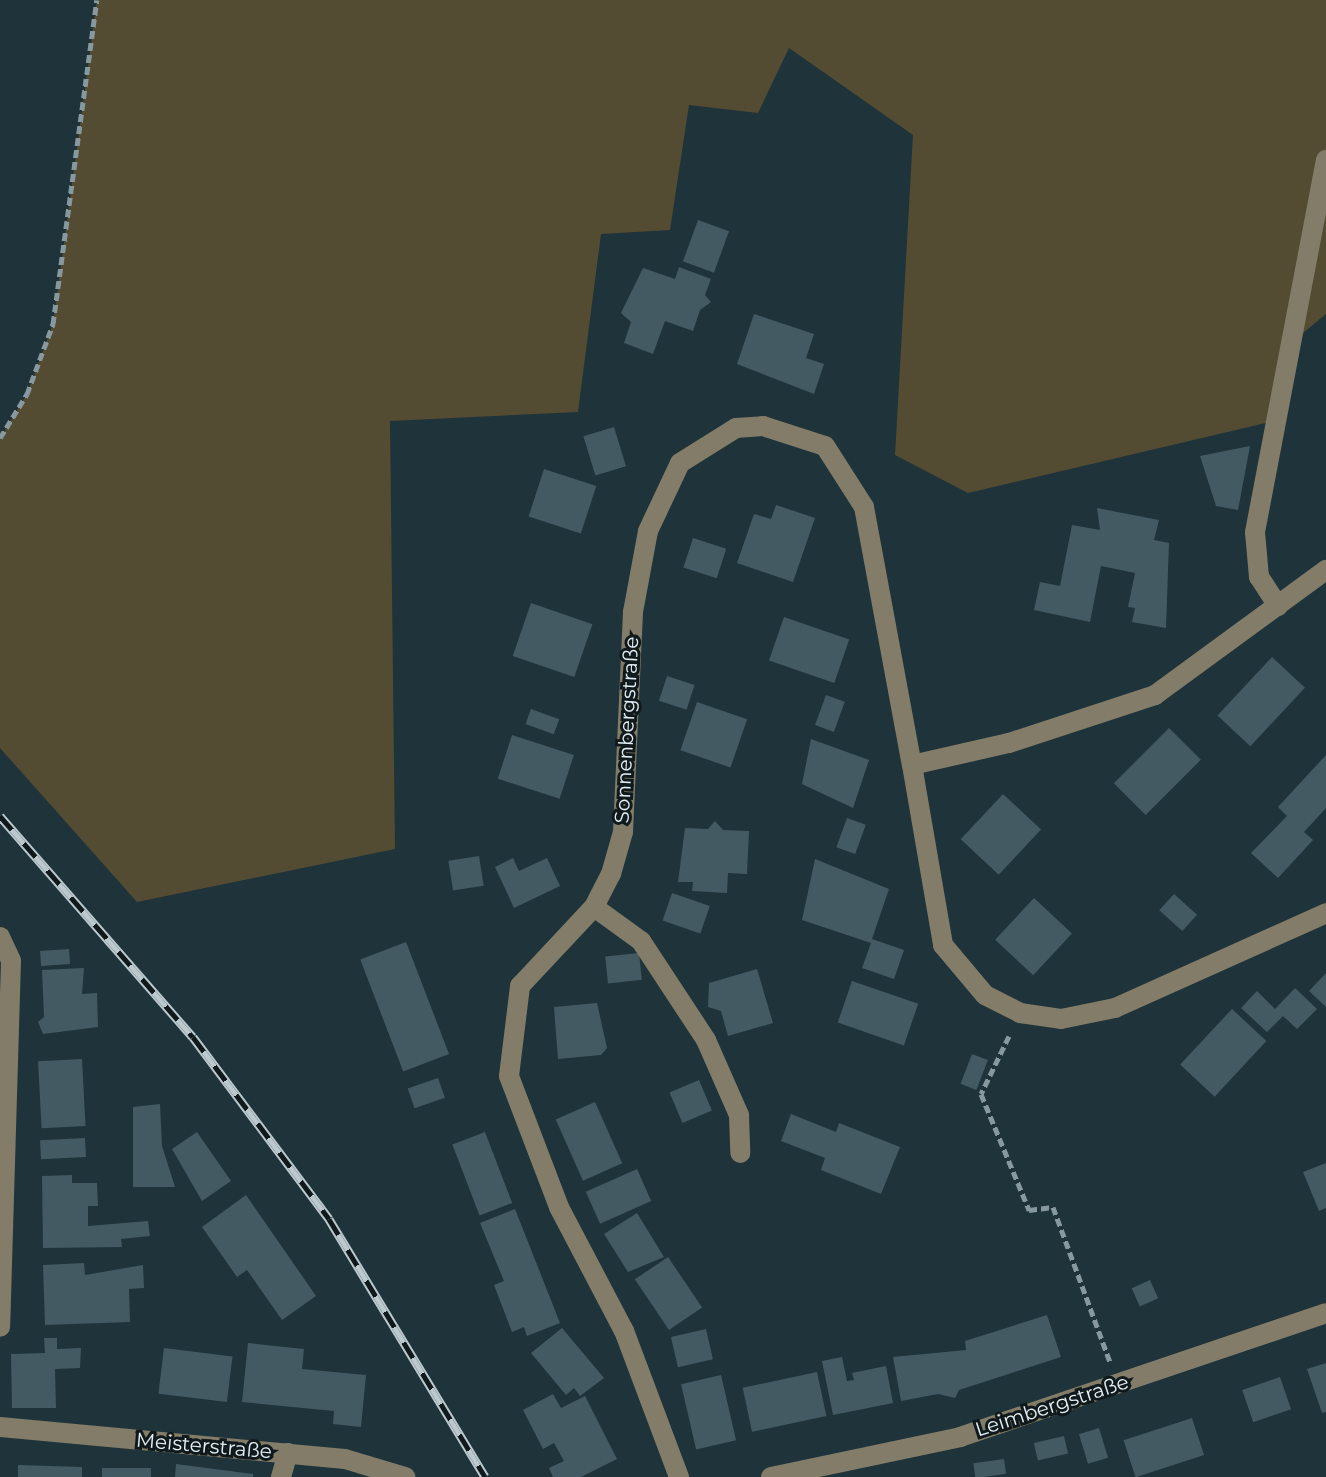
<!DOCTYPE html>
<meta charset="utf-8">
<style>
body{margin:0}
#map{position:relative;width:1326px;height:1477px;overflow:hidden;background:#1e333a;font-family:Montserrat,sans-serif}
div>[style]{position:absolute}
.green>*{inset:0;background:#534c32}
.building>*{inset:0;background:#445a62;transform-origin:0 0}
.path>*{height:5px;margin-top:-2.5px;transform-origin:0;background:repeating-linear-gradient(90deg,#87989e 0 8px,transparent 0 12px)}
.minor>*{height:20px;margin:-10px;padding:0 10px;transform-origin:10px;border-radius:10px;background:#827c68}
.rail>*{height:9px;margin-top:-4.5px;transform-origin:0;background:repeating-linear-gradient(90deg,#10191c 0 18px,#bbc9ce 0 36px);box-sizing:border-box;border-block:2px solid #bbc9ce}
span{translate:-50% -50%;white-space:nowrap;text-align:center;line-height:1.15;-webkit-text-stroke:6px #10191c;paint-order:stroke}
.street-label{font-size:20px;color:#e3eff4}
</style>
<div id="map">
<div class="green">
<div style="clip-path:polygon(97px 0,1326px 0,1326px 314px,1291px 343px,1274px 421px,968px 493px,895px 455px,913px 135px,789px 48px,758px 113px,689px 105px,670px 230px,601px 234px,578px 412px,390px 421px,395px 849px,137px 902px,0 748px,0 438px,27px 394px,53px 324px)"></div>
</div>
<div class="building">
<div style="left:698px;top:220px;width:33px;height:44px;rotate:20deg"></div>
<div style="clip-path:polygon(679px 267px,711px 279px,705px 295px,711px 302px,700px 310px,693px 331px,665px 321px,653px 354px,624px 343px,631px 322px,621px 313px,643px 268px,675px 279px)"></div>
<div style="clip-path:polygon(754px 314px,814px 334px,806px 358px,824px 364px,814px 394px,737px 364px)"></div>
<div style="left:614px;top:427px;width:41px;height:32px;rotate:73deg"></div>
<div style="clip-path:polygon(1250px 446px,1238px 510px,1216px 506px,1200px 456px)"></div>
<div style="left:544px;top:469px;width:55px;height:50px;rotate:18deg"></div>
<div style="clip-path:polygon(776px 505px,815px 518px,793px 582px,737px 563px,754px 514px,771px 519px)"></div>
<div style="clip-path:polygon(1097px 508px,1159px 520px,1154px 540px,1169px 543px,1166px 628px,1132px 622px,1135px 608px,1128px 607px,1135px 573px,1101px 566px,1090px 622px,1034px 610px,1040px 582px,1060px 586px,1072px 525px,1100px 530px)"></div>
<div style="left:693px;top:538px;width:35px;height:31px;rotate:18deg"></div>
<div style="left:531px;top:603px;width:65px;height:56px;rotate:19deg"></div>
<div style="left:784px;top:617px;width:69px;height:46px;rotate:19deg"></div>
<div style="left:1272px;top:657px;width:45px;height:80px;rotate:43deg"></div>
<div style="left:667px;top:676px;width:29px;height:26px;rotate:18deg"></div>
<div style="left:826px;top:695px;width:20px;height:32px;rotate:20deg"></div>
<div style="left:697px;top:702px;width:53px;height:51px;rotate:19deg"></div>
<div style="left:531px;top:709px;width:30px;height:16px;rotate:20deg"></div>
<div style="left:1169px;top:728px;width:45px;height:78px;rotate:45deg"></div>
<div style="left:512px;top:735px;width:65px;height:46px;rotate:18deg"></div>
<div style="clip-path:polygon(811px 739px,869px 760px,853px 808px,802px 784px)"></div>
<div style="clip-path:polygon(1326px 755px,1326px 808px,1304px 832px,1313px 840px,1278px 878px,1251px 853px,1287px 816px,1278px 807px)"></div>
<div style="left:1003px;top:794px;width:52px;height:62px;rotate:43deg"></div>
<div style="left:847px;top:818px;width:20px;height:31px;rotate:20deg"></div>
<div style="clip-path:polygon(715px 821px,723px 830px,749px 831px,747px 874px,728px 873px,727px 893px,692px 891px,693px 882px,678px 882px,685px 828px,708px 829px)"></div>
<div style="left:479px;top:856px;width:30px;height:31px;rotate:81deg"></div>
<div style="clip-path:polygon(513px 858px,519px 871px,547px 858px,560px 886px,514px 908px,495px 867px)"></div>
<div style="clip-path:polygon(815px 859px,889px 889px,872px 939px,904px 950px,894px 979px,862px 968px,871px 943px,802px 920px)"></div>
<div style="left:672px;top:893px;width:40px;height:29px;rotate:19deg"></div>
<div style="left:1174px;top:894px;width:31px;height:22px;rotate:42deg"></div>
<div style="left:1034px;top:898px;width:52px;height:57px;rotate:43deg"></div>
<div style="left:406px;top:942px;width:120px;height:49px;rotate:69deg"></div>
<div style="left:69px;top:949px;width:15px;height:29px;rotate:86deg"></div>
<div style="left:639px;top:953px;width:27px;height:34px;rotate:84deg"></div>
<div style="clip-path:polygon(84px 968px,82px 994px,97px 993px,98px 1027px,43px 1034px,38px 1022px,44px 1017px,42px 970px)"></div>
<div style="clip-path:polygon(757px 969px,773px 1023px,728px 1036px,721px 1011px,708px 1007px,709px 983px)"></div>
<div style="clip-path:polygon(1326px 973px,1326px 1007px,1309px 991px)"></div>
<div style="left:852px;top:981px;width:70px;height:44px;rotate:19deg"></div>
<div style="clip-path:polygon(1295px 988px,1317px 1009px,1297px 1029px,1283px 1016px,1267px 1032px,1241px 1008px,1257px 991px,1275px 1009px)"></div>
<div style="clip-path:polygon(597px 1003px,607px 1048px,601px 1055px,558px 1059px,554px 1007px)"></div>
<div style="left:1232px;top:1009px;width:47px;height:76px;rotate:43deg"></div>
<div style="left:972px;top:1054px;width:17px;height:32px;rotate:21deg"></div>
<div style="left:82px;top:1059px;width:67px;height:44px;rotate:87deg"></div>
<div style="left:438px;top:1078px;width:21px;height:32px;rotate:71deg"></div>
<div style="left:699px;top:1080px;width:33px;height:32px;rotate:67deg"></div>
<div style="left:595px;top:1102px;width:67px;height:43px;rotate:66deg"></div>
<div style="clip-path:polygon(160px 1104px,162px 1146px,175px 1187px,133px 1187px,133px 1107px)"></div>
<div style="clip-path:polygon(791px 1114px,836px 1132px,839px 1123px,900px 1147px,881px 1194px,821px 1170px,825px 1158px,781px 1141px)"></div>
<div style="clip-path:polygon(197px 1132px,231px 1181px,202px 1201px,172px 1149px)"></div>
<div style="left:485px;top:1132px;width:76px;height:35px;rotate:69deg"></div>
<div style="left:85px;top:1138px;width:19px;height:45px;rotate:87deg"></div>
<div style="clip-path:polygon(1326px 1163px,1326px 1208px,1319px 1211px,1303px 1172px)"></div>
<div style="left:637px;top:1169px;width:35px;height:56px;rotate:66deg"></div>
<div style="clip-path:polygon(72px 1175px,72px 1183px,97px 1183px,98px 1206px,88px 1206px,88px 1226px,148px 1221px,150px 1236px,121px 1239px,122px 1247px,43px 1248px,42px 1176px)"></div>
<div style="clip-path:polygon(246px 1195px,316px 1296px,282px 1320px,247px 1270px,237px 1277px,202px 1227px)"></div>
<div style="clip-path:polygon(515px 1209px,560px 1323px,527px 1336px,524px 1327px,512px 1332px,494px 1285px,504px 1281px,480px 1223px)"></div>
<div style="clip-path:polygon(637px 1213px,664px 1257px,628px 1272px,604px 1234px)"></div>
<div style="left:668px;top:1257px;width:61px;height:40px;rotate:56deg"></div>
<div style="clip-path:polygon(84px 1263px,85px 1275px,143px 1265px,144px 1288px,129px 1289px,130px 1322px,45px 1325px,43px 1265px)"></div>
<div style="left:1150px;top:1280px;width:20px;height:20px;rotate:66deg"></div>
<div style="clip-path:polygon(1047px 1315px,1061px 1357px,959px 1390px,955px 1398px,938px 1394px,901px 1401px,893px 1357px,966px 1350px,965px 1341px)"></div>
<div style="clip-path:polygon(562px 1328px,604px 1378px,580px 1396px,574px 1388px,566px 1395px,531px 1353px)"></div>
<div style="left:706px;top:1329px;width:31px;height:36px;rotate:77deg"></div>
<div style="clip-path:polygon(44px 1338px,57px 1338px,57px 1349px,81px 1348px,80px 1368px,55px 1369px,56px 1408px,12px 1408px,11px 1354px,45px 1353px)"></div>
<div style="clip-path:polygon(248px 1343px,304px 1349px,302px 1369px,366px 1375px,361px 1427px,333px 1424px,334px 1411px,242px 1402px)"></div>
<div style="left:164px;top:1348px;width:69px;height:46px;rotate:7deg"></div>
<div style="clip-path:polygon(842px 1357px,847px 1381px,854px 1380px,852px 1373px,886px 1366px,893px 1403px,833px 1415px,822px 1361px)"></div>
<div style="clip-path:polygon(1326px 1363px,1326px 1412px,1322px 1413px,1307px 1369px)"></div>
<div style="left:817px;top:1372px;width:45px;height:76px;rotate:78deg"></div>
<div style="left:721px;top:1375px;width:67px;height:41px;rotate:77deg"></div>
<div style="left:1280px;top:1377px;width:34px;height:40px;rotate:71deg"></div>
<div style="clip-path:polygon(553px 1394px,561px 1408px,585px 1396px,617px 1459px,581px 1477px,553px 1477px,549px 1468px,564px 1461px,554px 1443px,543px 1449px,523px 1410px)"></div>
<div style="left:1192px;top:1418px;width:39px;height:72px;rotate:72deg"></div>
<div style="left:1099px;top:1428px;width:31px;height:21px;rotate:73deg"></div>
<div style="left:1064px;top:1436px;width:18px;height:31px;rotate:77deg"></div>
<div style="left:1004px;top:1459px;width:15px;height:31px;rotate:82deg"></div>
<div style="clip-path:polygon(176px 1464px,253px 1474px,253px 1477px,175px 1477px)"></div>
<div style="clip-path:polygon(18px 1465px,82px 1467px,82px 1477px,18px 1477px)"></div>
<div style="left:102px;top:1468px;width:49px;height:9px"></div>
</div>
<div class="path">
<div style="left:0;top:438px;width:52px;rotate:-58.5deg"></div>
<div style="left:27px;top:394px;width:75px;rotate:-69.6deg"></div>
<div style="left:53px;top:324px;width:327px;rotate:-82.3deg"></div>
<div style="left:1009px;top:1036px;width:64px;rotate:115.8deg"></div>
<div style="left:981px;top:1094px;width:126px;rotate:67.5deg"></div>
<div style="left:1029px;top:1210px;width:24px;rotate:-7deg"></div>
<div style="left:1053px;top:1207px;width:165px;rotate:69.8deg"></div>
</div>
<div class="minor">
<div style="left:1278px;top:606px;width:35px;rotate:-123deg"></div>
<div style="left:1259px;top:577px;width:45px;rotate:-95.1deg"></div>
<div style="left:1255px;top:532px;width:379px;rotate:-79.2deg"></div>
<div style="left:912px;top:765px;width:183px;rotate:80.2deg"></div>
<div style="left:943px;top:945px;width:65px;rotate:50deg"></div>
<div style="left:985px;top:995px;width:39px;rotate:27deg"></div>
<div style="left:1020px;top:1013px;width:41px;rotate:8.3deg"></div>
<div style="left:1061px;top:1019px;width:55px;rotate:-11.5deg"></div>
<div style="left:1115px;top:1008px;width:231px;rotate:-24.2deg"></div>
<div style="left:594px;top:907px;width:58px;rotate:35.9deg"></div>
<div style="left:641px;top:941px;width:118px;rotate:56.7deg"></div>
<div style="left:706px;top:1040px;width:82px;rotate:66.3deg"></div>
<div style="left:739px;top:1115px;width:38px;rotate:88deg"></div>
<div style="left:0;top:937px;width:26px;rotate:65deg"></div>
<div style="left:11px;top:961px;width:366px;rotate:91.7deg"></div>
<div style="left:0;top:1427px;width:346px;rotate:5.3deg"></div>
<div style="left:345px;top:1459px;width:63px;rotate:16.7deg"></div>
<div style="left:281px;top:1477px;width:25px;rotate:-74deg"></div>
<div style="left:679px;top:1477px;width:156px;rotate:-110.6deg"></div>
<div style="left:624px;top:1331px;width:140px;rotate:-117.7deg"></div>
<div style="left:559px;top:1207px;width:140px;rotate:-110.9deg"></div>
<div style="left:509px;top:1076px;width:91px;rotate:-83deg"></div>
<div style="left:520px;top:986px;width:108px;rotate:-46.9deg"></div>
<div style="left:594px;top:907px;width:37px;rotate:-63deg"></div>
<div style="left:611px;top:874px;width:44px;rotate:-74.1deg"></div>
<div style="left:623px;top:832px;width:220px;rotate:-87.4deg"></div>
<div style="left:633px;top:612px;width:82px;rotate:-79.5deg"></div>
<div style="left:648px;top:531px;width:75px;rotate:-64.8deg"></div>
<div style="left:680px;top:463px;width:66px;rotate:-32deg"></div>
<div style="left:736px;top:428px;width:27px;rotate:-4deg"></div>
<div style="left:763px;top:426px;width:65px;rotate:17.9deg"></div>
<div style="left:825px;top:446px;width:72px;rotate:57.4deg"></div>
<div style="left:864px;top:507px;width:262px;rotate:79.5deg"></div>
<div style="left:912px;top:765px;width:99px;rotate:-12.8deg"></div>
<div style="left:1009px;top:743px;width:154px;rotate:-18.2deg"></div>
<div style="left:1155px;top:695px;width:212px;rotate:-36.2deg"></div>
<div style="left:771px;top:1477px;width:193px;rotate:-11.9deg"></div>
<div style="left:960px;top:1437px;width:386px;rotate:-18.7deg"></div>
</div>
<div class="rail">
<div style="left:0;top:816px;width:293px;rotate:48.9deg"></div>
<div style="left:193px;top:1037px;width:227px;rotate:53.2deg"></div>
<div style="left:329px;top:1219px;width:301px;rotate:58.8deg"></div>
</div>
<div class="street-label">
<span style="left:627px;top:730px;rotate:-87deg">Sonnenbergstraße</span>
<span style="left:1052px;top:1406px;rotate:-18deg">Leimbergstraße</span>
<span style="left:204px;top:1446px;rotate:5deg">Meisterstraße</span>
</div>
</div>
